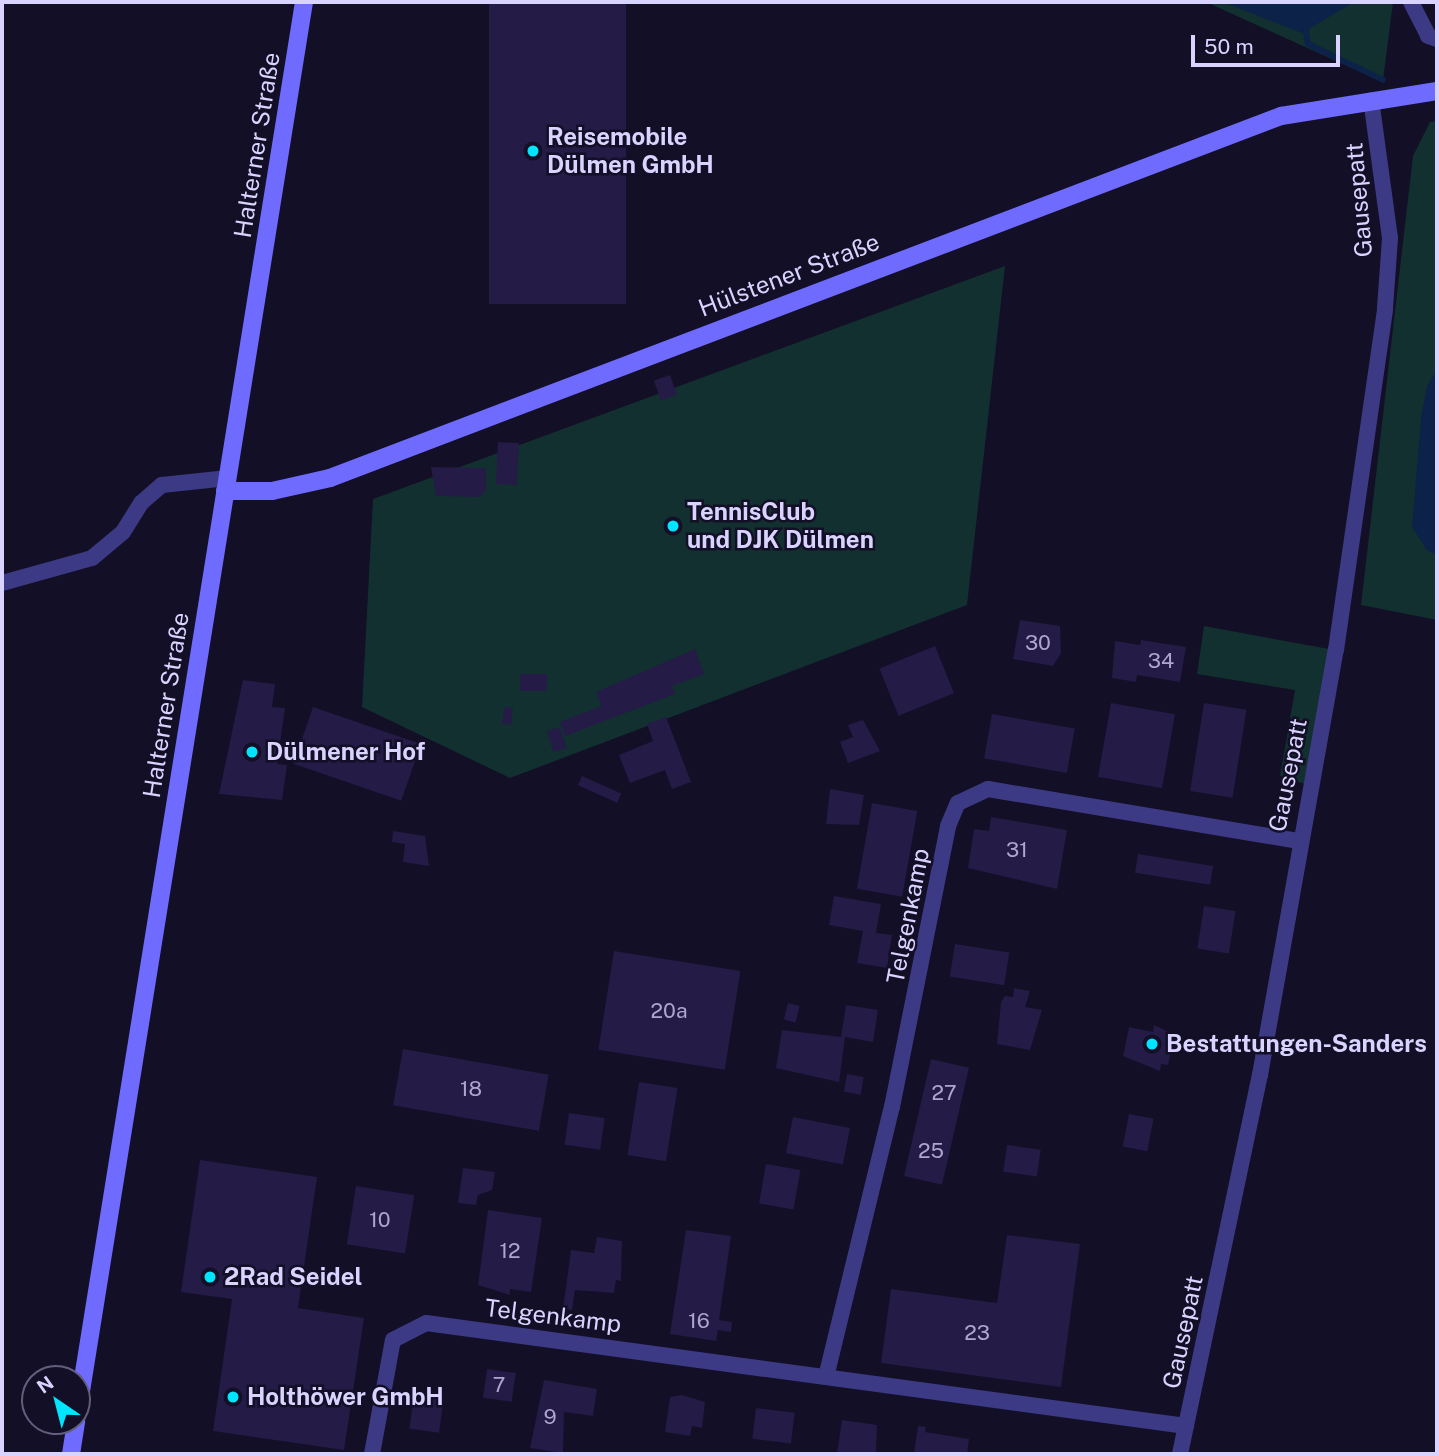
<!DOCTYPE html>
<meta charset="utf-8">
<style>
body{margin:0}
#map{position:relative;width:1439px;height:1456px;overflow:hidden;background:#130f26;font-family:"Public Sans",sans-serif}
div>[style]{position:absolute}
.green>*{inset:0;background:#12302f}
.water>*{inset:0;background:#0c2248}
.stream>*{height:6px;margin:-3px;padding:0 3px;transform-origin:3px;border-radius:3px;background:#0c2248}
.building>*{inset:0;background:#241b47;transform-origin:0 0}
.street>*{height:16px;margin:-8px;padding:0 8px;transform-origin:8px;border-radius:8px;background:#3d3a85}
.secondary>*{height:18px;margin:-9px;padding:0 9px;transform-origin:9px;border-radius:9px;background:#6f6bff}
.dots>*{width:19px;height:19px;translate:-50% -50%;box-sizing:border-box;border:4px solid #130f26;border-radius:50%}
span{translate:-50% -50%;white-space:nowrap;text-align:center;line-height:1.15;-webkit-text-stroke:5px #130f26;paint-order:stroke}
.number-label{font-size:21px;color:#aca6d1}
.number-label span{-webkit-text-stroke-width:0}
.poi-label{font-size:24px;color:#d9d4ff;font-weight:700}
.left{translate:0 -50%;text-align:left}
.street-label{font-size:24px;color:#d9d4ff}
.frame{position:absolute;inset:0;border:4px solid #d9d4ff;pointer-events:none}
.north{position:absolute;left:21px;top:1365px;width:70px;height:70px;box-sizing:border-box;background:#130f26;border:2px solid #625e7d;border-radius:50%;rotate:325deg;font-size:19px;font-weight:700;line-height:28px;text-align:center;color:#d9d4ff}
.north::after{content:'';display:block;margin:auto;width:24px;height:32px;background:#00e5ff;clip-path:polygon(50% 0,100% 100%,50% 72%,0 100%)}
.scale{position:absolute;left:1191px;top:35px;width:149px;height:32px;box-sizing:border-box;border:4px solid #d9d4ff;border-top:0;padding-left:9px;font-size:21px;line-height:24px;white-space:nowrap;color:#d9d4ff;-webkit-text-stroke:5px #130f26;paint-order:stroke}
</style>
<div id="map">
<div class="green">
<div style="clip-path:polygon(1206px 2px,1393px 2px,1383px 80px,1349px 67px)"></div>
<div style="clip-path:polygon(1437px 121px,1437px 620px,1361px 605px,1413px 156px,1430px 122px)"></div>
<div style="clip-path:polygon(1005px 266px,967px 605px,510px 778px,362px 707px,373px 499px)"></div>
<div style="clip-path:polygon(1204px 626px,1329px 649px,1305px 784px,1280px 776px,1295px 690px,1197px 674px)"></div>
</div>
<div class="water">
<div style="clip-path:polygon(1223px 2px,1354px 2px,1302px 33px)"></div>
<div style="clip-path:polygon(1437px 370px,1437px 555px,1427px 550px,1412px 527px,1421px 418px,1427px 386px)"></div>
</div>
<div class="stream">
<div style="left:1305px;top:26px;width:18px;rotate:81deg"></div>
<div style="left:1308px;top:44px;width:83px;rotate:25.6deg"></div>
</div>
<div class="building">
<div style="left:489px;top:2px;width:137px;height:302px"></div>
<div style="left:670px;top:375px;width:21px;height:17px;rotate:71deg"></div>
<div style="left:498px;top:442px;width:21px;height:42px;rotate:3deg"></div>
<div style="clip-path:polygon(431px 467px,486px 468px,486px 489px,480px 497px,436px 496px)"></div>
<div style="clip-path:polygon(1020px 620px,1060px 626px,1061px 653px,1053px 666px,1013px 659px)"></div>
<div style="clip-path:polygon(1141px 640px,1186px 647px,1180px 682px,1137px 675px,1136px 682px,1112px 678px,1115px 641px,1140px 645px)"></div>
<div style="left:935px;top:646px;width:51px;height:60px;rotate:68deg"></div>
<div style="clip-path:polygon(695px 649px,704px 674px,672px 686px,675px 694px,565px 736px,560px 722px,601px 706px,596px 692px)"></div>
<div style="left:520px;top:674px;width:27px;height:17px"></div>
<div style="clip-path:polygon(243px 680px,275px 684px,272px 707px,285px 708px,277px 764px,287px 765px,282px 800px,219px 794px)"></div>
<div style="left:1111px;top:703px;width:65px;height:75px;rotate:10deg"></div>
<div style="left:1204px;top:703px;width:43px;height:89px;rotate:9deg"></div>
<div style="left:313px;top:707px;width:114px;height:60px;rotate:19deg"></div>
<div style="left:504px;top:707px;width:9px;height:17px;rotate:6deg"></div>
<div style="left:992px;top:714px;width:84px;height:45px;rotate:10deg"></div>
<div style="clip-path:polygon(666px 717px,691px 782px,672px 789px,665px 770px,630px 783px,619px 755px,653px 741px,647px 724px)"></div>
<div style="clip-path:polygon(863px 720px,880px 751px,848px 763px,840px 742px,853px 737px,848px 725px)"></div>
<div style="left:560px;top:727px;width:22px;height:14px;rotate:72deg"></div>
<div style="left:582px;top:776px;width:43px;height:10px;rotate:24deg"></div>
<div style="clip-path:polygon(830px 789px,864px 795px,859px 825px,826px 824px)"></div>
<div style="left:872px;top:803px;width:46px;height:87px;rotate:10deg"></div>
<div style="clip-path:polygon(991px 817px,1067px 830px,1057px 889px,968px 868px,974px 829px,989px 831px)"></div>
<div style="clip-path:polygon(393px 831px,425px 836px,429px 866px,403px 862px,405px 844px,392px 842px)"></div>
<div style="left:1138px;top:854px;width:76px;height:19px;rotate:9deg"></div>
<div style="clip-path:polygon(834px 896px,881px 904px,876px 933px,892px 935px,887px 968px,857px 963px,863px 931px,829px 925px)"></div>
<div style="left:1204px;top:906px;width:32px;height:43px;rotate:9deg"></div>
<div style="left:955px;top:944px;width:55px;height:33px;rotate:9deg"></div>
<div style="left:614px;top:951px;width:128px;height:100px;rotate:9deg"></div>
<div style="clip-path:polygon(1014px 988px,1030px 991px,1025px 1007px,1042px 1010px,1030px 1050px,997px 1044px,1001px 1002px,1005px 996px,1013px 997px)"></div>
<div style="left:788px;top:1003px;width:12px;height:17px;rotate:14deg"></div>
<div style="clip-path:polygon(846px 1005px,878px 1010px,873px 1042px,845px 1037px,839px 1082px,776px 1068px,782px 1030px,841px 1037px)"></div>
<div style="clip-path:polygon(1154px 1025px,1180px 1037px,1176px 1052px,1171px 1051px,1168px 1065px,1161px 1064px,1160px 1071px,1123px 1056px,1129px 1027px,1153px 1032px)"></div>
<div style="left:403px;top:1049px;width:148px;height:57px;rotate:10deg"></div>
<div style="left:931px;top:1059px;width:39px;height:120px;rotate:13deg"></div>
<div style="left:847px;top:1074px;width:17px;height:18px;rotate:10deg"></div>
<div style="left:639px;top:1082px;width:39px;height:74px;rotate:9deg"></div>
<div style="left:569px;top:1113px;width:36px;height:32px;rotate:8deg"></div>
<div style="left:1129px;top:1114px;width:25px;height:33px;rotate:11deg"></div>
<div style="left:793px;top:1117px;width:58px;height:37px;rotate:11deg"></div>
<div style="left:1007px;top:1145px;width:34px;height:27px;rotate:8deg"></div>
<div style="clip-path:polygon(200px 1160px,317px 1177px,298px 1308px,364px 1318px,344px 1450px,213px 1431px,232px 1299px,181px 1292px)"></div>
<div style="left:766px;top:1164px;width:35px;height:40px;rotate:10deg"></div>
<div style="clip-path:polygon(463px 1168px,495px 1172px,492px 1190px,478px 1195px,476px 1205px,458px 1203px)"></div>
<div style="left:356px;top:1186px;width:59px;height:59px;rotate:9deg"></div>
<div style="clip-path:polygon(488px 1210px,542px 1218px,531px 1292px,510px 1289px,510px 1295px,478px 1285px)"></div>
<div style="clip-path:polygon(686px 1230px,731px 1236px,719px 1320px,732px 1322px,731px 1332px,718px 1330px,716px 1341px,670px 1334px)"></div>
<div style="clip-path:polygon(1007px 1235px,1080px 1244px,1061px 1387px,881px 1363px,891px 1289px,997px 1303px)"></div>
<div style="clip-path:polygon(597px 1237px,622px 1241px,621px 1281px,616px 1280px,614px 1293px,575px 1290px,572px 1310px,563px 1309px,571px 1250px,594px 1253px)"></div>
<div style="left:487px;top:1369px;width:29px;height:29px;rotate:8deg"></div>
<div style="clip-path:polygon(544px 1380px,597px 1389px,593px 1416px,564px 1412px,563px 1453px,530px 1448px)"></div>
<div style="left:414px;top:1395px;width:30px;height:34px;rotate:8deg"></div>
<div style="clip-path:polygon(682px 1395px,705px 1402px,702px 1428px,692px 1426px,690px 1436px,665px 1432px,670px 1397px)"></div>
<div style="left:756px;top:1408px;width:39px;height:31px;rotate:7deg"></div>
<div style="clip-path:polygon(842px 1420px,877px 1425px,876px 1454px,837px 1454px)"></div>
<div style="clip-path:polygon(918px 1426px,926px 1427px,925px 1432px,969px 1439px,967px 1454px,914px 1453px)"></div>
</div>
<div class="street">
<div style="left:1411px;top:2px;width:38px;rotate:63deg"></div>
<div style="left:1428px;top:36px;width:9px;rotate:18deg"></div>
<div style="left:2px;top:583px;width:93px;rotate:-15.5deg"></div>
<div style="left:92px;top:558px;width:40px;rotate:-40deg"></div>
<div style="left:123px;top:532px;width:34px;rotate:-58deg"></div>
<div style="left:141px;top:503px;width:28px;rotate:-41deg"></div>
<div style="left:162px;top:485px;width:66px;rotate:-6.1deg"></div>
<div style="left:826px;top:1377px;width:278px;rotate:-76.3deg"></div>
<div style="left:892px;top:1107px;width:287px;rotate:-78.7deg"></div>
<div style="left:948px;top:826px;width:25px;rotate:-67deg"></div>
<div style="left:958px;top:803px;width:33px;rotate:-25deg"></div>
<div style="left:988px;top:789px;width:314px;rotate:9.5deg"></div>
<div style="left:372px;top:1454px;width:116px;rotate:-79.6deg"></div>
<div style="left:393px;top:1340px;width:37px;rotate:-27deg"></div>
<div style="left:426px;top:1323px;width:767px;rotate:7.72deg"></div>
<div style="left:1180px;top:1454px;width:387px;rotate:-78.1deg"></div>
<div style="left:1260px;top:1075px;width:432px;rotate:-79.9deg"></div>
<div style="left:1336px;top:650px;width:345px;rotate:-81.8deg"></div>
<div style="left:1385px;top:308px;width:70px;rotate:-85.9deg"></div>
<div style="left:1390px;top:238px;width:139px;rotate:-97.8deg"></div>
</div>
<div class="secondary">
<div style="left:225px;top:491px;width:47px"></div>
<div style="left:272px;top:491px;width:59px;rotate:-12.6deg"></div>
<div style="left:330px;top:478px;width:1018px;rotate:-20.84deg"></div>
<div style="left:1281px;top:116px;width:158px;rotate:-9.1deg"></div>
<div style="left:77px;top:1416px;width:1432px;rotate:-80.88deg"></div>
<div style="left:71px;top:1454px;width:33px;rotate:-81deg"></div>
</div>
<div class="dots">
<div style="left:533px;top:151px;background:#00e5ff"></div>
<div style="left:673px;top:526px;background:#00e5ff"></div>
<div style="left:252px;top:752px;background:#00e5ff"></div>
<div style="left:1152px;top:1044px;background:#00e5ff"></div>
<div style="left:210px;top:1277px;background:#00e5ff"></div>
<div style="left:233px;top:1397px;background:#00e5ff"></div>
</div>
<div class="number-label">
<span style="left:1038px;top:643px">30</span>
<span style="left:1161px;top:661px">34</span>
<span style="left:1017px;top:850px">31</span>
<span style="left:669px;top:1011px">20a</span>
<span style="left:471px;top:1089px">18</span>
<span style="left:944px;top:1093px">27</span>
<span style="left:931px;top:1151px">25</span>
<span style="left:380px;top:1220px">10</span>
<span style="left:510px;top:1251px">12</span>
<span style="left:699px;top:1321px">16</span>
<span style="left:977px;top:1333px">23</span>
<span style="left:499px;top:1385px">7</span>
<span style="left:550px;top:1417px">9</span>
</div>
<div class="poi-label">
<span class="left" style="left:547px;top:151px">Reisemobile<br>Dülmen GmbH</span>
<span class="left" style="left:687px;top:526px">TennisClub<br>und DJK Dülmen</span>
<span class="left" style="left:266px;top:752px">Dülmener Hof</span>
<span class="left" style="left:1166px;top:1044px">Bestattungen-Sanders</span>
<span class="left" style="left:224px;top:1277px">2Rad Seidel</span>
<span class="left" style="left:247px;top:1397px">Holthöwer GmbH</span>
</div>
<div class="street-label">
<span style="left:257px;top:145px;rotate:-81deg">Halterner Straße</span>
<span style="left:1359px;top:200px;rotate:-95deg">Gausepatt</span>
<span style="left:789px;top:275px;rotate:-21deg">Hülstener Straße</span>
<span style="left:166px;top:705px;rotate:-81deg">Halterner Straße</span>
<span style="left:1288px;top:775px;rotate:-79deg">Gausepatt</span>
<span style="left:908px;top:916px;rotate:-79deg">Telgenkamp</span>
<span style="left:553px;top:1316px;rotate:7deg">Telgenkamp</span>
<span style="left:1183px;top:1332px;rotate:-78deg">Gausepatt</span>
</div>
<div class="frame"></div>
<div class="north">N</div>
<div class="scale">50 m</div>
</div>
